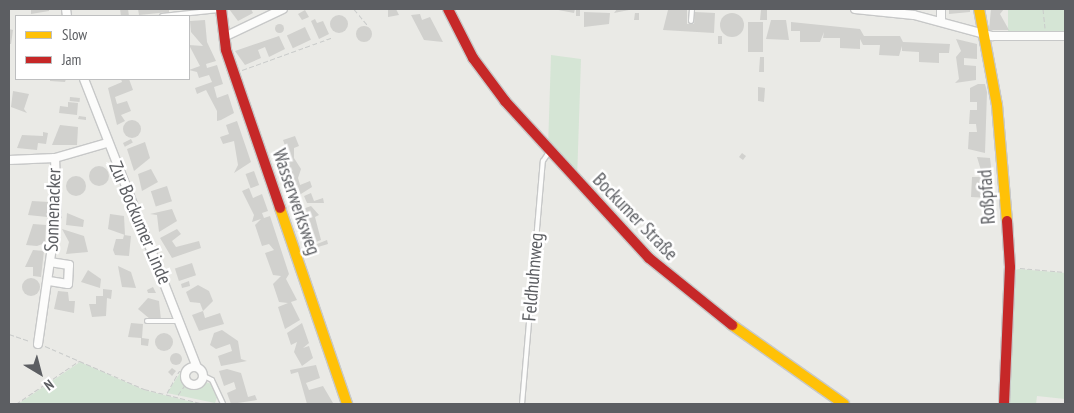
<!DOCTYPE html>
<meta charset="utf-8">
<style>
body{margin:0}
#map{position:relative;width:1074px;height:413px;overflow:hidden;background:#eaeae6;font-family:"PT Sans Narrow",sans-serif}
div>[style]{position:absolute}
.green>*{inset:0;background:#d5e5d5;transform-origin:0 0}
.building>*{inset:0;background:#d1d1ce;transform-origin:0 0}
.round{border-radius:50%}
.path>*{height:1px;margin-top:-0.5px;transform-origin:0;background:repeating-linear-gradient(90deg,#c9cbca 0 5px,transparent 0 7.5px)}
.roads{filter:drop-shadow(1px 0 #c7c8c8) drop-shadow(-1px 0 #c7c8c8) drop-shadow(0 1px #c7c8c8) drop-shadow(0 -1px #c7c8c8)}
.lane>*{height:4px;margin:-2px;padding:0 2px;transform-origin:2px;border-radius:2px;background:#fcfcfb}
.street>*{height:8px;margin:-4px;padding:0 4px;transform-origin:4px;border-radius:4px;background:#fcfcfb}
.street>.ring{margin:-4px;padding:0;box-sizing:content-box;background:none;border:8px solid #fcfcfb;border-radius:50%}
.slow>*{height:10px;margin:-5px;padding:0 5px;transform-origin:5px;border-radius:5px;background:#ffc107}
.jam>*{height:10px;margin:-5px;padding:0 5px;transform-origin:5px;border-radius:5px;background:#c62828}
span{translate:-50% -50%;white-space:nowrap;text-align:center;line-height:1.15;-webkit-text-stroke:5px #fff;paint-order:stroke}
.street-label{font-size:19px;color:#5c5e62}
.frame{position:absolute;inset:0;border:10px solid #5c5e62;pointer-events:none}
.legend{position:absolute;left:15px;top:15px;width:175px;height:65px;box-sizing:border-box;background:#fff;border:1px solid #bebfc0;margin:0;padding:6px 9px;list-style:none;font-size:15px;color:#5c5e62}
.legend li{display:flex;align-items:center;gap:10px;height:25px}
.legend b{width:25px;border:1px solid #bebfc0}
.north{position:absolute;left:15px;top:348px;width:50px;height:50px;-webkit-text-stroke:4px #fff;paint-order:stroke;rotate:143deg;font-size:14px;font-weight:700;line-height:20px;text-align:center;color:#5c5e62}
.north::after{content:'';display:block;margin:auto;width:18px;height:22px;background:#5c5e62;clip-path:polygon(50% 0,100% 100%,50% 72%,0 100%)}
</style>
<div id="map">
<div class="green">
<div style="left:1008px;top:9px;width:57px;height:25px"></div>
<div style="clip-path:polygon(551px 55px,581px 59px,577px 180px,548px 148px)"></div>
<div style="clip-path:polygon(1019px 269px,1065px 273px,1065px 399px,1037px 396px,1036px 404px,1006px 404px,1012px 271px)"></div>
<div style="clip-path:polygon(80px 362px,144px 390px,200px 404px,18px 404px)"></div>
<div style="clip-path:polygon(180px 373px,190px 388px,205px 382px,212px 384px,218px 395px,215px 403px,167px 393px)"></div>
</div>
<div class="building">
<div style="clip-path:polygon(31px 9px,49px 9px,49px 11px,31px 14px)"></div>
<div style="clip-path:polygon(120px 9px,128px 9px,129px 16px,121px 16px)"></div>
<div style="clip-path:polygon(138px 9px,169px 9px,169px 12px,139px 15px)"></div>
<div style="clip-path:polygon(229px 9px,251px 9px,253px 13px,238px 21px)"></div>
<div style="clip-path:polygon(396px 9px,399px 15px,388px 17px,388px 10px)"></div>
<div style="clip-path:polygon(553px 9px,575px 9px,574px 13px)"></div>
<div style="left:576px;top:9px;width:4px;height:7px"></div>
<div style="clip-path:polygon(617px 9px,634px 9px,614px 13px)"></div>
<div style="clip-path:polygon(949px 9px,970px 9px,970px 12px,949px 14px)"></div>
<div style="clip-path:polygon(991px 9px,1004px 9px,1000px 14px,1009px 30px,989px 30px)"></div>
<div style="clip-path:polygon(305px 10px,309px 17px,302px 20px,298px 14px)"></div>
<div style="clip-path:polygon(668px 10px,687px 10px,687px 24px,694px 24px,695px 12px,715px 13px,714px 33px,663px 30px)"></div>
<div style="clip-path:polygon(761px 10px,767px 10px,767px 20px,760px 20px)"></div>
<div style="clip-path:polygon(584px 12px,610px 13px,609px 24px,584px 27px)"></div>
<div style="clip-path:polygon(635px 13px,639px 13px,639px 20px,634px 20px)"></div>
<div class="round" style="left:720px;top:13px;width:24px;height:24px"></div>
<div style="clip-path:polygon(420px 14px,422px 20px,430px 17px,443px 42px,424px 40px,411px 15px)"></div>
<div class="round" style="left:330px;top:15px;width:18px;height:18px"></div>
<div style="clip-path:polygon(315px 19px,317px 23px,323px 21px,329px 34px,319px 39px,311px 21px)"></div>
<div style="clip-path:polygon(205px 20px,207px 42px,216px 61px,206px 64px,207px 68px,217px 65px,223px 84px,214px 87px,217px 98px,228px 94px,234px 113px,221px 120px,217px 121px,217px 111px,206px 90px,197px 94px,195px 88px,212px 82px,209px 75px,199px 78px,197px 72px,189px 70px,200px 66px,189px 45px,203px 46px,191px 32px,190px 21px)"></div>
<div style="clip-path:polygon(771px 20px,786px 20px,789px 40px,766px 39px)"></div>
<div style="left:748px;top:22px;width:15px;height:30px"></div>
<div style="clip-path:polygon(791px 22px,860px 29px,864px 36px,900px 36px,903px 42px,950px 44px,949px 53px,939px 53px,939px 63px,919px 62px,919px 52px,902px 51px,902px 46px,899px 56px,879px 55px,880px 45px,863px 45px,860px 39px,860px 49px,840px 48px,840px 38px,823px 38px,824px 32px,820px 42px,800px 42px,800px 31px,791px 31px)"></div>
<div class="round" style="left:274.5px;top:23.5px;width:9px;height:9px"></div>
<div class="round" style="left:356px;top:26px;width:16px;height:16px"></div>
<div style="left:305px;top:27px;width:14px;height:20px;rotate:65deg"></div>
<div style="clip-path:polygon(9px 29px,13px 30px,11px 44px,9px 44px)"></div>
<div style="clip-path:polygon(279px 36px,285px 49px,269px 57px,265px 47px,258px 50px,261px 58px,245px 65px,235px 51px)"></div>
<div style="left:718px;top:36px;width:4px;height:8px"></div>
<div style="clip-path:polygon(956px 39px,977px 44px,977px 59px,964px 58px,964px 65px,976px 66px,976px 80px,955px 83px,959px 79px,956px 57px,961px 51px)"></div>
<div style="clip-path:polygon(760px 57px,764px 57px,764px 72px,759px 72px)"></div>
<div style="clip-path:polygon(50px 79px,66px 79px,65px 82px,50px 81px)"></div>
<div style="clip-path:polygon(121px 79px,129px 79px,133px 90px,115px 97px,117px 104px,127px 101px,131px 111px,121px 115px,125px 121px,117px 125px,108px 88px,122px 82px)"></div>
<div style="clip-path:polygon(978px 84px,985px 84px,987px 92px,985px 153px,968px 149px,969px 132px,977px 132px,976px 124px,969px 124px,970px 110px,977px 110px,977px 102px,970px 102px,970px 88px)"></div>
<div style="clip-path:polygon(758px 87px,765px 88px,764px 102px,758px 101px)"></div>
<div style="clip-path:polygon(13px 91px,29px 94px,24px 109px,27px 113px,11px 107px)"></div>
<div style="left:70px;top:97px;width:10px;height:4px;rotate:6deg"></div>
<div style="clip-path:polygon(68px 102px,78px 103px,77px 115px,59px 113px,60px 106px,68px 107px)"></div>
<div style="clip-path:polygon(79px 116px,86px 117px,86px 120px,78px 119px)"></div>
<div class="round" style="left:123px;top:120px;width:18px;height:18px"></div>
<div style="clip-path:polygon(237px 121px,251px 162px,234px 173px,238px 165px,234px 141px,223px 144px,220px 137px,229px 134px,226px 125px)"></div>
<div style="clip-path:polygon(60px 125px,78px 127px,77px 145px,52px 145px)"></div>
<div style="clip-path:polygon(43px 132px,48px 133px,46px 144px,38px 143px,37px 150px,17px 148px,22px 135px,43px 136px)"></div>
<div style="clip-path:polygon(295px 136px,299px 146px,294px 148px,294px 158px,301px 169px,298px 178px,300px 185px,310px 181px,312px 187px,293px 199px,286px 185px,292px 176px,284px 175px,278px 157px,288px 154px,283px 140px)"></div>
<div style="left:131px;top:139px;width:4px;height:9px;rotate:63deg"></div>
<div style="clip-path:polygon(145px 142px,150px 158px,134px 171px,127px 149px)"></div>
<div style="left:742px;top:153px;width:5px;height:5px;rotate:37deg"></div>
<div style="clip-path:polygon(977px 157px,990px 158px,993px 182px,989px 181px,988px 198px,971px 197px,972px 177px,983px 177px)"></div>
<div class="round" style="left:89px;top:166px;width:20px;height:20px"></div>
<div style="clip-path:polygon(151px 169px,158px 182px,142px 191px,138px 174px)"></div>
<div style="left:254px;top:171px;width:15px;height:9px;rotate:70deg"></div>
<div class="round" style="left:66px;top:176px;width:20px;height:20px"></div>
<div style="left:167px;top:186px;width:16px;height:17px;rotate:72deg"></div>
<div style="clip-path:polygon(249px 188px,253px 198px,262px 194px,268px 211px,262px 213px,264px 218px,270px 216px,289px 274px,286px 279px,297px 300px,291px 302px,300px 320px,285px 329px,278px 307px,288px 303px,279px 302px,273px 284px,281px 276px,273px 275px,265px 253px,274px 250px,269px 244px,262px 246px,255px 225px,261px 219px,252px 222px,254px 215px,242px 191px)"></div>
<div style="clip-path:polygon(311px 193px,314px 201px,323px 198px,324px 203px,307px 203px,304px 196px)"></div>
<div style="clip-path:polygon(32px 201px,49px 202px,47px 217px,28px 215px)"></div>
<div style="clip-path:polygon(311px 206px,319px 215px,315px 217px,321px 240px,308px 245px,297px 211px)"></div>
<div style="clip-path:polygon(172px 209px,177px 221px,159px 232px,157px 215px,150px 214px)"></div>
<div style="clip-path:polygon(67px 213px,84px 220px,83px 227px,66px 225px)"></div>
<div style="clip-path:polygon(110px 214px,124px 216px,125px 235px,108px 229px)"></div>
<div style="clip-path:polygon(33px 224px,46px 225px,45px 243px,37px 246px,26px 245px)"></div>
<div style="clip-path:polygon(62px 229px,84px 236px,88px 252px,66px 254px,69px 242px)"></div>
<div style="clip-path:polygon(177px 229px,181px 234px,172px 241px,176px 247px,199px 241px,201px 248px,172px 258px,160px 238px)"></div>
<div style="clip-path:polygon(124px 235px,131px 236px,129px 256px,115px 255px,113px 250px,116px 239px,123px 239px)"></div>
<div style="clip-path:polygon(327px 240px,328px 244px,318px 247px,317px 244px)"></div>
<div style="clip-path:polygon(33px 250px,44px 251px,41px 277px,33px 276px,33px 267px,25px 267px)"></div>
<div style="left:192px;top:263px;width:13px;height:18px;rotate:72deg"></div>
<div style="clip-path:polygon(118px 266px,131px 272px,136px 288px,122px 287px)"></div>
<div style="clip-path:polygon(88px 270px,101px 279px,100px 288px,81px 282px)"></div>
<div class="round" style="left:22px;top:278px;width:18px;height:18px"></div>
<div style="clip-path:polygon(189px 281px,190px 286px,182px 288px,181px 284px)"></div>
<div style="clip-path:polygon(198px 285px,209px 291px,213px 301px,203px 311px,200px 303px,190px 302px,186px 292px)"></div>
<div style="clip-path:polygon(153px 287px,156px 293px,148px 293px,147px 290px)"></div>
<div style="clip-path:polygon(103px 289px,112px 290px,111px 299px,107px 298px,106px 316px,92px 317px,89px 304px,96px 304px,96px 296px,103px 296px)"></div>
<div style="clip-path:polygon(58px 291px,68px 292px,69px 301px,75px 301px,74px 313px,54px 309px)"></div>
<div style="clip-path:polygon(148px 298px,159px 301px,161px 320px,150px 319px,138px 309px)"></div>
<div style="clip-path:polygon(203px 311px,205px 318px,220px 313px,224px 324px,199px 331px,192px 315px)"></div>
<div style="clip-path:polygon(131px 323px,143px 324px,142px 338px,149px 339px,148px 346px,141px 345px,141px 338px,128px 337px)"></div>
<div style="clip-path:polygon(302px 323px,309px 343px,303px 348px,309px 346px,313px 358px,302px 366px,294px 352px,297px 342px,291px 345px,287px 333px)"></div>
<div style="clip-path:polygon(222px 330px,238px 341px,241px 359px,247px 361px,221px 366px,218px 356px,232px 351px,230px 344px,216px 349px,210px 345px,214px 333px)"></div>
<div class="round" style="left:155px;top:333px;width:18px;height:18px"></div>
<div class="round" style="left:170px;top:353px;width:12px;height:12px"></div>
<div style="clip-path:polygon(316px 365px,320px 378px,306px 383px,309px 390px,323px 386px,333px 403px,307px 404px,298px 372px,291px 374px,290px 370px)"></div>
<div style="clip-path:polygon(172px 368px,176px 371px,172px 376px,168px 372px)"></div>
<div style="clip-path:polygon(227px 369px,241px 373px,248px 397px,255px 395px,257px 400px,231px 404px,227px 393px,236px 389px,234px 382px,224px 386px,219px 371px)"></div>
</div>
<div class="path">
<div style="left:354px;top:9px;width:23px;rotate:50deg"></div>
<div style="left:1043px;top:9px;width:19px;rotate:84deg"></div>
<div style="left:242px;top:70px;width:95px;rotate:-19.8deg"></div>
<div style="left:1020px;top:268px;width:45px;rotate:5.1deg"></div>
<div style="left:9px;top:334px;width:21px;rotate:19deg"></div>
<div style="left:45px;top:346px;width:108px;rotate:23.5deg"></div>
<div style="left:144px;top:389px;width:62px;rotate:14deg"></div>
<div style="left:167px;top:393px;width:25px;rotate:-61deg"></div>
<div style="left:179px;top:371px;width:6px;rotate:18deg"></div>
<div style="left:178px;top:395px;width:16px;rotate:-55deg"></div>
<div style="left:16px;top:404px;width:76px;rotate:-34.3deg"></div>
</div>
<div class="roads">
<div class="lane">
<div style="left:162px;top:16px;width:57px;rotate:-6deg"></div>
<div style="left:691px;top:21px;width:12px;rotate:-85deg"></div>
<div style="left:147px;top:321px;width:32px"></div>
<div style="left:204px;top:376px;width:9px;rotate:27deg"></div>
<div style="left:212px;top:380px;width:26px;rotate:65deg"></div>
<div style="left:522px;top:404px;width:244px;rotate:-85.1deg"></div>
<div style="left:543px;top:161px;width:11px;rotate:-56deg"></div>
</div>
<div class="street">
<div style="left:66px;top:9px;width:7px;rotate:82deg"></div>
<div style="left:855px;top:9px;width:59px;rotate:5.8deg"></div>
<div style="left:914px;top:15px;width:81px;rotate:15.1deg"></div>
<div style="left:992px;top:36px;width:73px"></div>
<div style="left:941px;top:9px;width:12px;rotate:90deg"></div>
<div style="left:224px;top:37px;width:65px;rotate:-25.4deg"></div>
<div style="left:84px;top:79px;width:309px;rotate:68.6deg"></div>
<div style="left:9px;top:160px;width:46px;rotate:-2.5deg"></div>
<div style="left:55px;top:158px;width:54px;rotate:-16.1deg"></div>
<div style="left:49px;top:281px;width:19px;rotate:9deg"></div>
<div style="left:68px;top:284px;width:19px;rotate:-87deg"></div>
<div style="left:69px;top:265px;width:18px;rotate:-171deg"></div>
<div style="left:38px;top:344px;width:133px;rotate:-81.8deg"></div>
<div style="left:57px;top:212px;width:54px;rotate:-92.1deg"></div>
<div class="ring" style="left:185px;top:367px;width:10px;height:10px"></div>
</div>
<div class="slow">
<div style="left:979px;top:9px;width:98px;rotate:79.4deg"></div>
<div style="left:997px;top:105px;width:116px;rotate:85.1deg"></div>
<div style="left:280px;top:208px;width:207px;rotate:71.1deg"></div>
<div style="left:732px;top:325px;width:137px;rotate:35.2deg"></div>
</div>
<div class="jam">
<div style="left:221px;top:9px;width:41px;rotate:83deg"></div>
<div style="left:226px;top:50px;width:167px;rotate:71.1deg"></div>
<div style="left:448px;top:9px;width:55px;rotate:63deg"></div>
<div style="left:473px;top:58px;width:54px;rotate:53.3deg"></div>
<div style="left:505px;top:101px;width:213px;rotate:47.5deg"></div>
<div style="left:649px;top:258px;width:107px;rotate:38.9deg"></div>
<div style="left:1004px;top:404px;width:137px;rotate:-87.5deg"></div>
<div style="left:1010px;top:267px;width:46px;rotate:-93.7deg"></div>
</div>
</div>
<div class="street-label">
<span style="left:987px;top:197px;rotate:-94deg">Roßpfad</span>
<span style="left:296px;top:202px;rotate:71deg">Wasserwerksweg</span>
<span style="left:53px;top:210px;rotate:-88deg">Sonnenacker</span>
<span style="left:635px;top:217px;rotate:46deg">Bockumer Straße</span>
<span style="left:140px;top:223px;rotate:67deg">Zur Bockumer Linde</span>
<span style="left:533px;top:277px;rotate:-85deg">Feldhuhnweg</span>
</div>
<div class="frame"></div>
<ul class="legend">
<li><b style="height:6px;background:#ffc107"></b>Slow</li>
<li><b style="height:6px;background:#c62828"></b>Jam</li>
</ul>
<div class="north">N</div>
</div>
